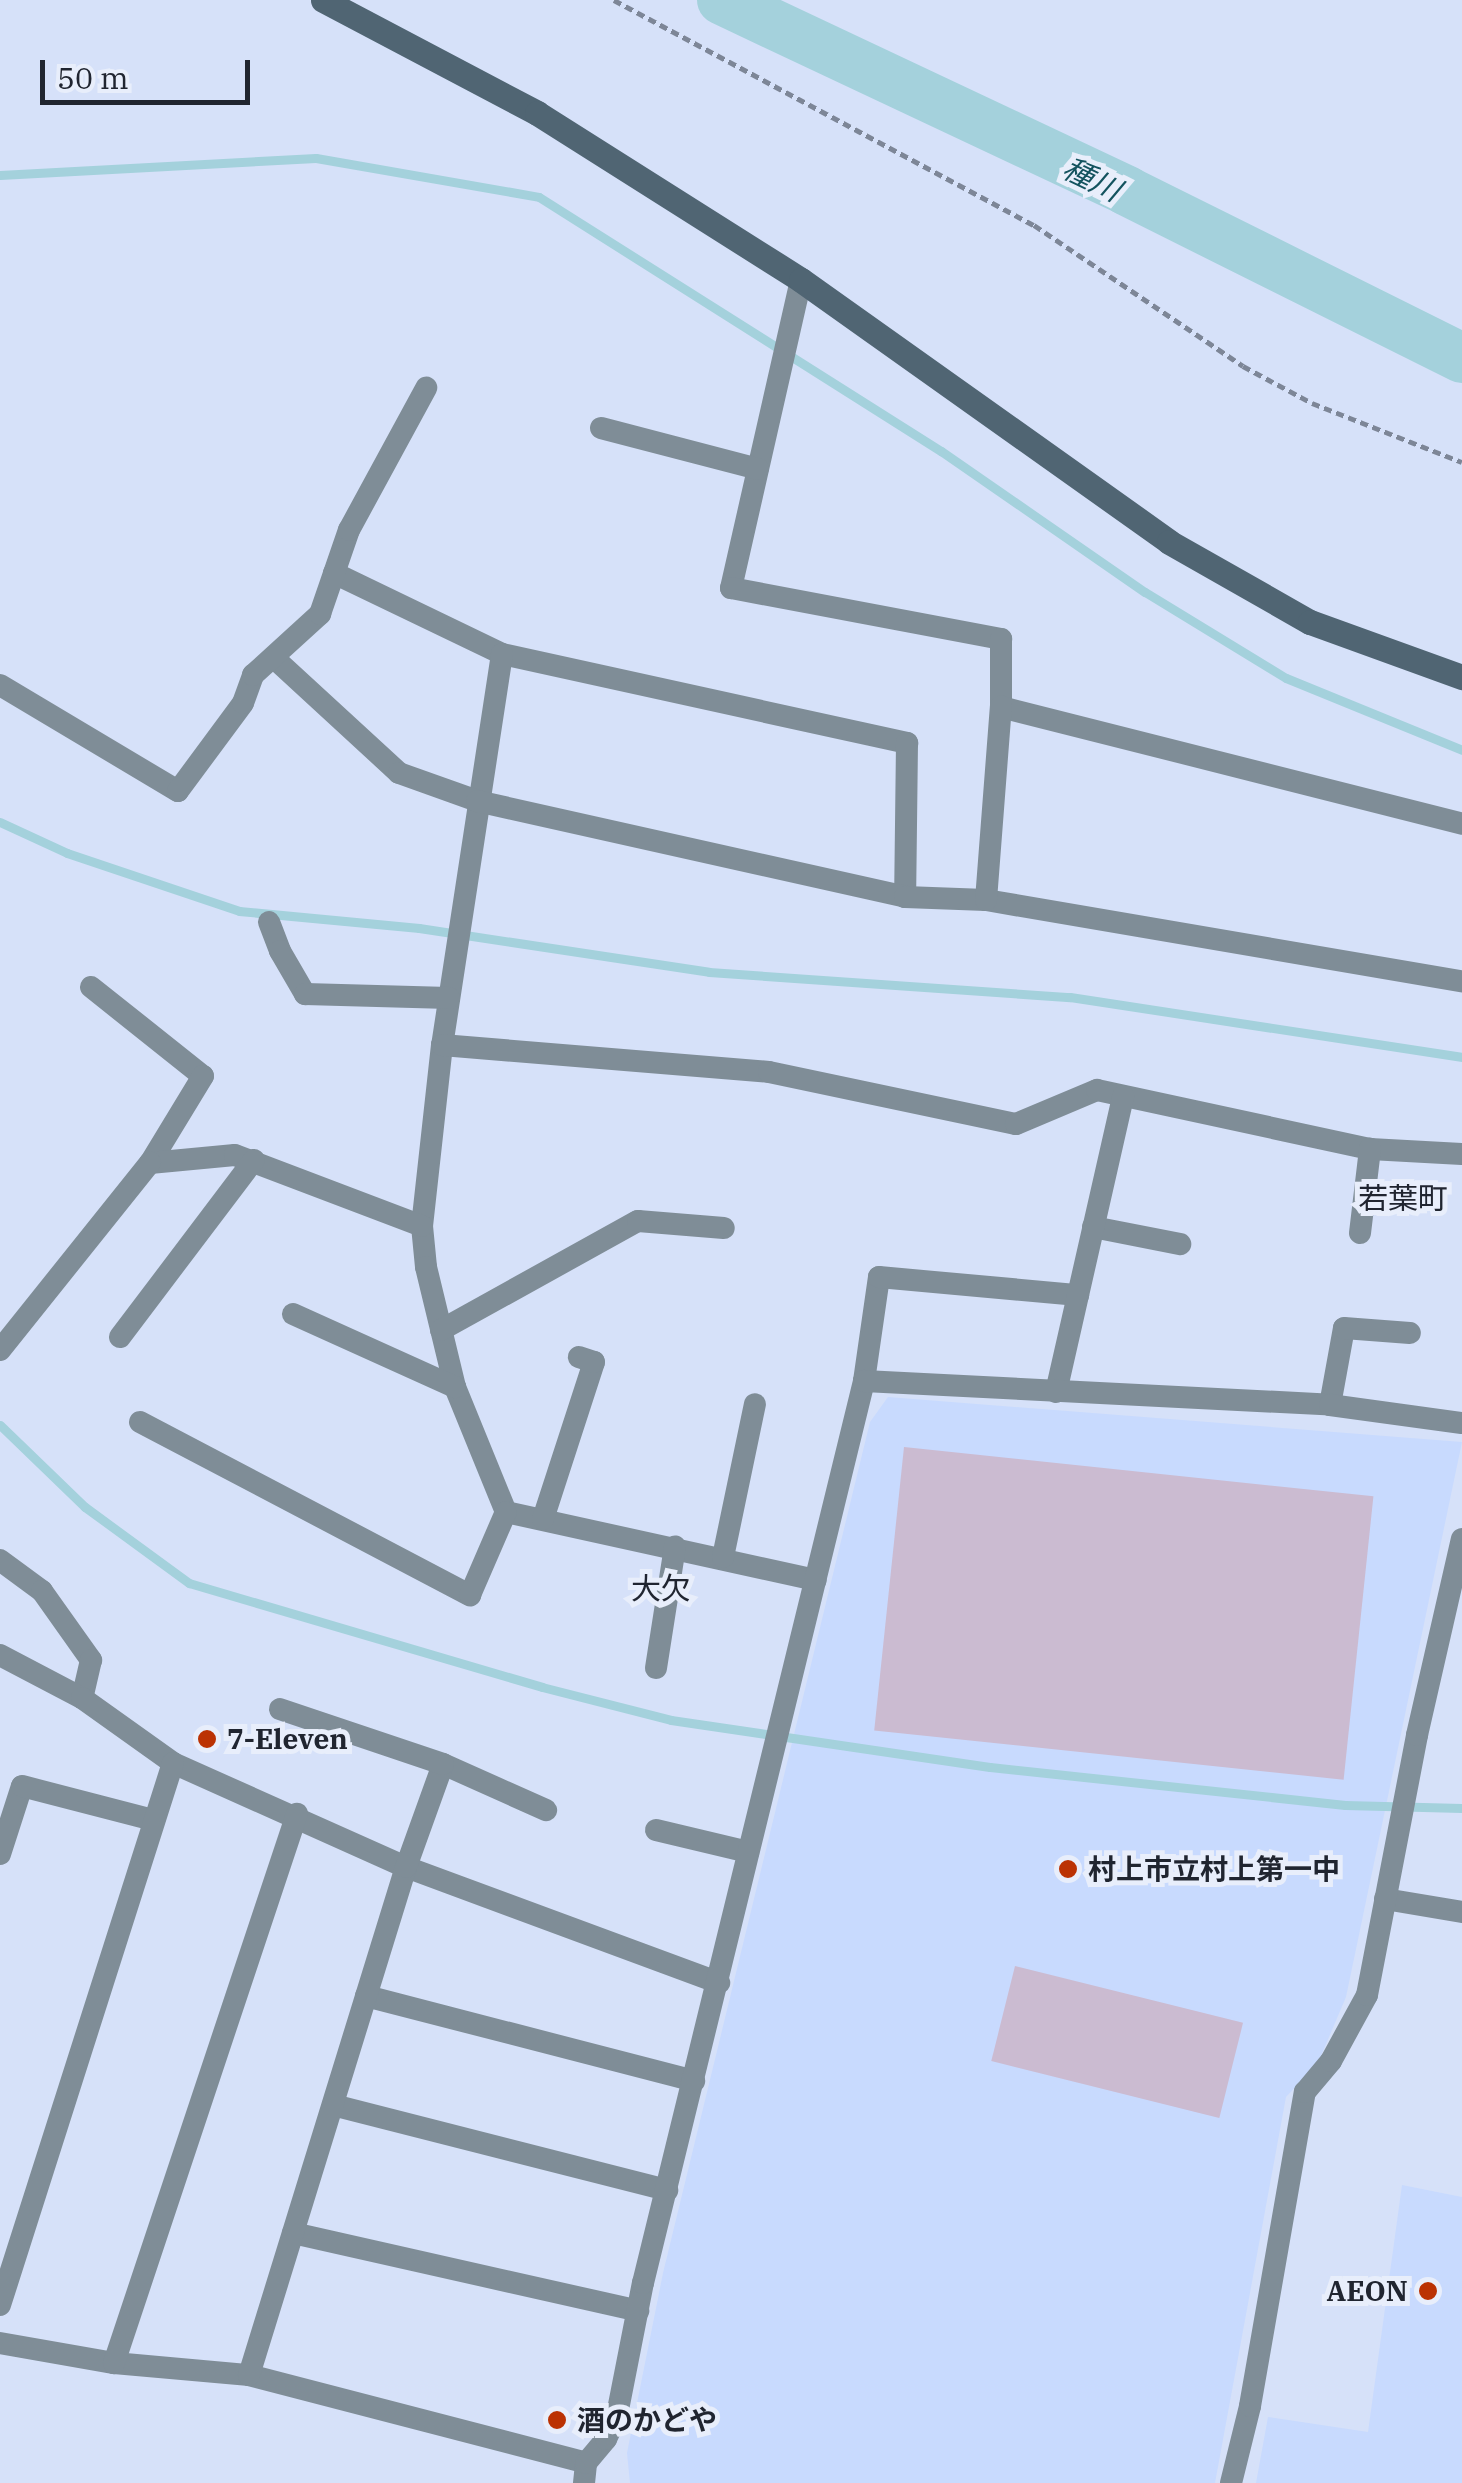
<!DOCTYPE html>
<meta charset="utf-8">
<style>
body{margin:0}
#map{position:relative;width:1462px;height:2483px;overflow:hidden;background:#d6e1f9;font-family:"IBM Plex Serif","Noto Sans JP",serif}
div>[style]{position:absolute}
.built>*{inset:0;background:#c8dafe}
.green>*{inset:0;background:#cbbbd1;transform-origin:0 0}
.stream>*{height:9px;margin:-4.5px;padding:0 4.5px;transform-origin:4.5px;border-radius:4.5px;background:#a4d1dc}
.river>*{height:50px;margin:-25px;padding:0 25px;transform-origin:25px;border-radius:25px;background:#a4d1dc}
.path>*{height:5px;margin-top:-2.5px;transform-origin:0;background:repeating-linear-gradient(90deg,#7d8697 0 8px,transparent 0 13px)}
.street>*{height:22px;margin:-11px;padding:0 11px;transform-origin:11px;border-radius:11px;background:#7f8d97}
.secondary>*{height:25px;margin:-12.5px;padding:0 12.5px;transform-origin:12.5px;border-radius:12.5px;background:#506573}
.dots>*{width:28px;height:28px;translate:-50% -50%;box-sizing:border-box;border:5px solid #e8eefb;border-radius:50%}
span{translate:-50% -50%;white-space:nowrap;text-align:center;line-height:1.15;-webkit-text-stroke:10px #e8eefb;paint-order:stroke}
.poi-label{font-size:28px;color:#202530;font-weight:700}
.left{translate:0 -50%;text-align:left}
.right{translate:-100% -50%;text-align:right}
.water-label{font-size:30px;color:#14535f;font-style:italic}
.neighbourhood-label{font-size:30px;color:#202530}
.scale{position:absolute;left:40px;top:60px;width:210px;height:45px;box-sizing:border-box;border:5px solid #202530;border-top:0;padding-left:12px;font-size:30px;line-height:35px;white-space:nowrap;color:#202530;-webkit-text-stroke:8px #e8eefb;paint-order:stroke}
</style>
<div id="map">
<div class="built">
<div style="clip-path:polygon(888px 1397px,1462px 1442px,1346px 1997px,1318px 2063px,1286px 2097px,1215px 2483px,630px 2483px,627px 2453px,663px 2273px,870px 1422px)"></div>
<div style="clip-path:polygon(1402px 2185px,1462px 2197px,1462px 2483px,1256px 2483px,1268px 2417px,1368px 2432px)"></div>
</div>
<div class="green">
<div style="left:904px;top:1447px;width:472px;height:285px;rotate:6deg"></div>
<div style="left:1015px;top:1966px;width:235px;height:98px;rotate:14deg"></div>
</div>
<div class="stream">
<div style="left:0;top:175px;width:316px;rotate:-3.1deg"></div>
<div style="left:316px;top:158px;width:226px;rotate:9.9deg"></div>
<div style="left:539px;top:197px;width:476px;rotate:32.3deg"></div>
<div style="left:941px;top:451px;width:248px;rotate:34.7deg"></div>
<div style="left:1145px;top:592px;width:165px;rotate:31.4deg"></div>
<div style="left:1286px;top:678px;width:190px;rotate:22.2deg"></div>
<div style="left:0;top:822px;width:74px;rotate:24.8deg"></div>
<div style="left:67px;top:853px;width:182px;rotate:18.6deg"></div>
<div style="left:239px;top:911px;width:181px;rotate:5.4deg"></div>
<div style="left:419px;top:928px;width:293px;rotate:8.6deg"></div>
<div style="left:709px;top:972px;width:362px;rotate:4deg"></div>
<div style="left:1070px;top:997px;width:397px;rotate:8.7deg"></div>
<div style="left:0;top:1425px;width:118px;rotate:44deg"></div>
<div style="left:85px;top:1507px;width:129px;rotate:36.2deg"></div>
<div style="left:189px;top:1583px;width:368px;rotate:16.4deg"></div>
<div style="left:542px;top:1687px;width:133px;rotate:14.3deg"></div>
<div style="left:671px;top:1720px;width:322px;rotate:8.4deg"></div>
<div style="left:990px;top:1767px;width:357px;rotate:6.1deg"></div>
<div style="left:1345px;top:1805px;width:117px;rotate:1.5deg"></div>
</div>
<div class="river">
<div style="left:722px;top:0;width:448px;rotate:25.2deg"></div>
<div style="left:1127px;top:191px;width:374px;rotate:26.5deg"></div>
</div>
<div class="path">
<div style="left:614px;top:0;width:476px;rotate:28.2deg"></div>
<div style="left:1034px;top:225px;width:252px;rotate:34deg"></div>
<div style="left:1243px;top:366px;width:78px;rotate:28.2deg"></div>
<div style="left:1312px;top:403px;width:161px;rotate:21.5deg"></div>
</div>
<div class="street">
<div style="left:801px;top:280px;width:316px;rotate:102.8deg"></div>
<div style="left:731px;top:588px;width:275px;rotate:10.7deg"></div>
<div style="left:1001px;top:639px;width:68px;rotate:90deg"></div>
<div style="left:1001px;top:707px;width:476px;rotate:14.2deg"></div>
<div style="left:601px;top:428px;width:162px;rotate:14.6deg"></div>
<div style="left:334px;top:573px;width:187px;rotate:25.7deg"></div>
<div style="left:502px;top:654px;width:415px;rotate:12.4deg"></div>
<div style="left:907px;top:743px;width:154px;rotate:90.7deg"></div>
<div style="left:502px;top:654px;width:396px;rotate:98.7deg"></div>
<div style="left:442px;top:1045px;width:182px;rotate:96.3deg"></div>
<div style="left:422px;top:1226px;width:41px;rotate:84.4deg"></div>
<div style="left:426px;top:1267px;width:123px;rotate:76.4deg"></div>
<div style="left:455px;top:1387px;width:135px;rotate:67.8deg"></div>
<div style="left:506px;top:1512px;width:317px;rotate:12.4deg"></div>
<div style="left:274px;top:658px;width:170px;rotate:42.6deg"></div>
<div style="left:399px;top:773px;width:83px;rotate:19.7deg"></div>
<div style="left:477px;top:801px;width:439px;rotate:12.6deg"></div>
<div style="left:905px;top:897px;width:81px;rotate:2.1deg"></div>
<div style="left:986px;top:900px;width:483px;rotate:9.7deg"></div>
<div style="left:0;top:685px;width:207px;rotate:30.8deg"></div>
<div style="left:178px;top:791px;width:109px;rotate:-53.5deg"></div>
<div style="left:243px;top:703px;width:30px;rotate:-70deg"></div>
<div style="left:253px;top:675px;width:91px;rotate:-42.3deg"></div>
<div style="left:320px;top:614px;width:89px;rotate:-71deg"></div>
<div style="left:349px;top:530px;width:162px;rotate:-61.5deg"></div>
<div style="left:986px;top:900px;width:194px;rotate:-85.6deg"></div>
<div style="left:269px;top:922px;width:31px;rotate:69deg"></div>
<div style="left:280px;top:951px;width:50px;rotate:59.8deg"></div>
<div style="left:305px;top:994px;width:144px;rotate:1.6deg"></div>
<div style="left:91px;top:987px;width:143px;rotate:38.5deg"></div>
<div style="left:203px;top:1076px;width:102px;rotate:121.3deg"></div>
<div style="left:150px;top:1163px;width:85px;rotate:-5.4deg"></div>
<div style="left:235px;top:1155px;width:200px;rotate:20.8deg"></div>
<div style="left:442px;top:1045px;width:328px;rotate:4.7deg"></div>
<div style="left:769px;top:1072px;width:252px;rotate:11.9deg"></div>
<div style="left:1016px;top:1124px;width:88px;rotate:-22.8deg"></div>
<div style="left:1097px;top:1090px;width:279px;rotate:12.2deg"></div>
<div style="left:1370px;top:1149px;width:92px;rotate:3.1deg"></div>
<div style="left:1093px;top:1227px;width:89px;rotate:11.1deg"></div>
<div style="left:1360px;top:1233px;width:85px;rotate:-83.2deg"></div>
<div style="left:293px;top:1314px;width:178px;rotate:24.3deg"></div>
<div style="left:441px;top:1330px;width:225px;rotate:-29deg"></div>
<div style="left:638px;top:1221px;width:86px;rotate:4.7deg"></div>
<div style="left:120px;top:1337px;width:222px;rotate:-52.9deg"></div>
<div style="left:0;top:1350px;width:240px;rotate:-51.3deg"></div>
<div style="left:864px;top:1381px;width:105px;rotate:-81.8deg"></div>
<div style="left:879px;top:1277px;width:200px;rotate:5.2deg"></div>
<div style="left:1056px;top:1392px;width:303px;rotate:-77.2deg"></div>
<div style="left:1330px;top:1405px;width:78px;rotate:-79.7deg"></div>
<div style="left:1344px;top:1328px;width:66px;rotate:4.3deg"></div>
<div style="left:140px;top:1422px;width:373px;rotate:27.7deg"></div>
<div style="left:470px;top:1595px;width:90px;rotate:-66.6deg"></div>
<div style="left:543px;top:1519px;width:165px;rotate:-72deg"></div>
<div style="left:594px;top:1362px;width:16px;rotate:-162deg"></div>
<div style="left:723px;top:1557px;width:156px;rotate:-78.2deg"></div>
<div style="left:0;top:1560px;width:52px;rotate:36.4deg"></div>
<div style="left:42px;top:1591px;width:85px;rotate:54.6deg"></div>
<div style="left:91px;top:1660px;width:39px;rotate:103deg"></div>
<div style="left:0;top:1655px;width:93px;rotate:27.7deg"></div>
<div style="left:82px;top:1698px;width:112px;rotate:35.5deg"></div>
<div style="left:173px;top:1763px;width:255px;rotate:24.1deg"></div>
<div style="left:406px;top:1867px;width:334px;rotate:20.3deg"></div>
<div style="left:656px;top:1668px;width:123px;rotate:-81.1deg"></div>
<div style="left:443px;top:1764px;width:113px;rotate:24.1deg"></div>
<div style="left:656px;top:1830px;width:95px;rotate:13.4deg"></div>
<div style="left:0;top:1854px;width:71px;rotate:-72.1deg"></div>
<div style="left:22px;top:1786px;width:135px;rotate:14.5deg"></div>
<div style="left:1385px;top:1899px;width:78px;rotate:9.6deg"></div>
<div style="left:366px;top:1996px;width:339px;rotate:14.5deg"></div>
<div style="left:333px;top:2105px;width:345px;rotate:14.3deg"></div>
<div style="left:293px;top:2233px;width:354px;rotate:12.7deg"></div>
<div style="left:0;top:2305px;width:569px;rotate:-72.3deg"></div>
<div style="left:0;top:2343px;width:116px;rotate:10deg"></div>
<div style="left:114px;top:2363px;width:136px;rotate:5.1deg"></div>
<div style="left:249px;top:2375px;width:348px;rotate:14.6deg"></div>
<div style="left:114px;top:2363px;width:579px;rotate:-71.57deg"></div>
<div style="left:249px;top:2375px;width:532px;rotate:-72.83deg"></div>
<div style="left:406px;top:1867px;width:109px;rotate:-70.2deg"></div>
<div style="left:443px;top:1764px;width:172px;rotate:-161.4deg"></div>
<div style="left:584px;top:2483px;width:20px;rotate:-84deg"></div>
<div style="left:586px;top:2463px;width:31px;rotate:-50deg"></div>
<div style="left:606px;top:2439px;width:26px;rotate:-65deg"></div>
<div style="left:617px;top:2415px;width:135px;rotate:-78.9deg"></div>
<div style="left:643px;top:2283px;width:929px;rotate:-76.23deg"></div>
<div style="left:864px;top:1381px;width:467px;rotate:2.9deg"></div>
<div style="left:1330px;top:1405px;width:133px;rotate:7.8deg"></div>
<div style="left:1231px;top:2483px;width:79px;rotate:-76.1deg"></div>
<div style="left:1250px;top:2406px;width:319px;rotate:-80.1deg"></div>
<div style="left:1305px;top:2092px;width:40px;rotate:-50deg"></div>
<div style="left:1331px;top:2061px;width:75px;rotate:-61.4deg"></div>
<div style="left:1367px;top:1995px;width:265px;rotate:-79.1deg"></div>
<div style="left:1417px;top:1735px;width:201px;rotate:-77.1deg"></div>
</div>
<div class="secondary">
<div style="left:323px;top:0;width:242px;rotate:27.8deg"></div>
<div style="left:537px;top:113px;width:312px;rotate:32.3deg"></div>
<div style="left:801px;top:280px;width:452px;rotate:35.4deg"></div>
<div style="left:1169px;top:542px;width:162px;rotate:29.6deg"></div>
<div style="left:1310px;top:622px;width:162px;rotate:19.9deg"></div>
</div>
<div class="dots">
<div style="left:207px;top:1739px;background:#bb3203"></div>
<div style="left:1068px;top:1869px;background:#bb3203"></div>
<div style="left:1428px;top:2291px;background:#bb3203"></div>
<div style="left:557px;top:2420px;background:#bb3203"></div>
</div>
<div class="poi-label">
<span class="left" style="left:227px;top:1739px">7-Eleven</span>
<span class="left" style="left:1088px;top:1869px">村上市立村上第一中</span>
<span class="right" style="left:1408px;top:2291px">AEON</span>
<span class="left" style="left:577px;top:2420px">酒のかどや</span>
</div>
<div class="water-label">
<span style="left:1092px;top:179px;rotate:26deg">種川</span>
</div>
<div class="neighbourhood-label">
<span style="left:1403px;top:1198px">若葉町</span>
<span style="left:661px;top:1588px">大欠</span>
</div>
<div class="scale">50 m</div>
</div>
